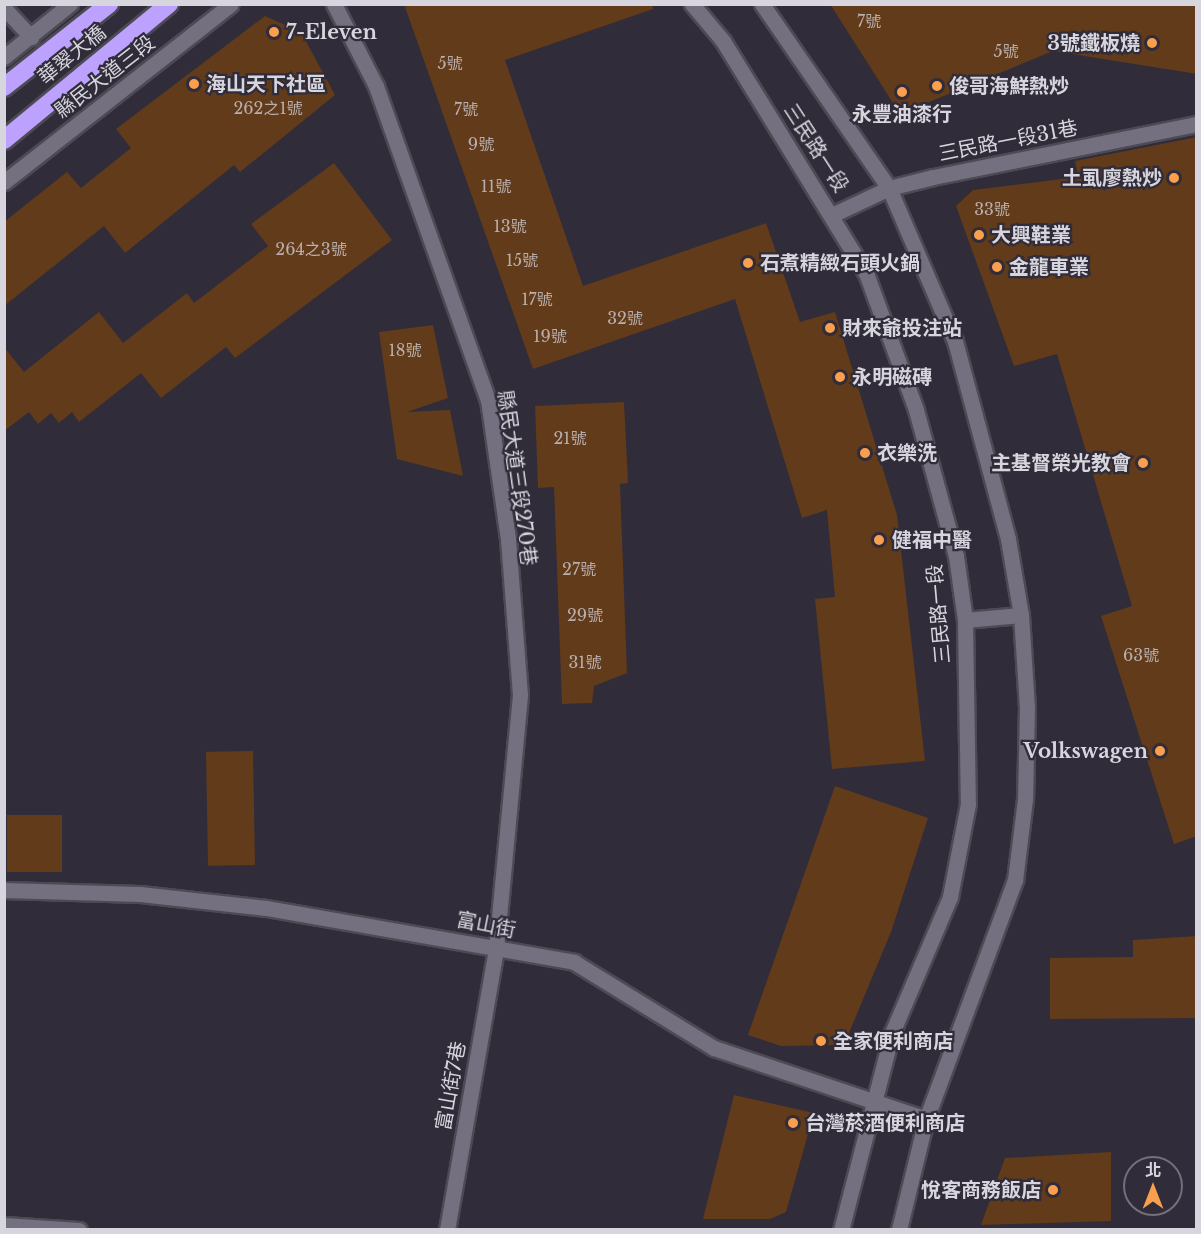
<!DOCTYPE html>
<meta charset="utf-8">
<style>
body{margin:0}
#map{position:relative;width:1201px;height:1234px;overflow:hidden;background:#302c39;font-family:"Libre Baskerville","Noto Sans TC",serif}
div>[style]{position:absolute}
.building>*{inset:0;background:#613b1a;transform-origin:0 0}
.roads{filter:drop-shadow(2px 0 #4d4a55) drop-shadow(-2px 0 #4d4a55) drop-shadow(0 2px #4d4a55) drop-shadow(0 -2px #4d4a55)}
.minor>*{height:15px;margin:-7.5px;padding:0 7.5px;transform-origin:7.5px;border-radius:7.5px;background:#74707f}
.highway>*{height:18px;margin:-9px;padding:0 9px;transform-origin:9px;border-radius:9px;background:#bda1ff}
.dots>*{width:16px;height:16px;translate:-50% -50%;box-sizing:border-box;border:3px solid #302c39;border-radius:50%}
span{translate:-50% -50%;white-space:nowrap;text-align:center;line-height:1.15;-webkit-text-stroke:4.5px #302c39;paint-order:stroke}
.number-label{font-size:16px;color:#baaeac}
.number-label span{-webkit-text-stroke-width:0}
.poi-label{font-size:20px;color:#d7d5dd;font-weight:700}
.left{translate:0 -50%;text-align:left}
.right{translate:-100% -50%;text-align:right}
.street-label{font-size:20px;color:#d7d5dd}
.frame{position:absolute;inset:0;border:6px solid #d7d5dd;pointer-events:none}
.north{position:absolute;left:1123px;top:1156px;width:60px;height:60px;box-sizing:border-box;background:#302c39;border:2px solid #73707b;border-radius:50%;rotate:0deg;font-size:16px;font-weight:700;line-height:24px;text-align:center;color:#d7d5dd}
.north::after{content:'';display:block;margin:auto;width:21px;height:27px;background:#fa9f4e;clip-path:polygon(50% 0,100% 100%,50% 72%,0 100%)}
</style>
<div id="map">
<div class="building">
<div style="clip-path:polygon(404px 4px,652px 4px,653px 9px,505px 60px,583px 286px,766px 223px,800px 322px,835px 312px,897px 515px,925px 761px,832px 769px,815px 599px,835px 597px,827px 510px,802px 518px,735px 299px,533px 369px)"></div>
<div style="clip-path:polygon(830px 4px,1197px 4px,1197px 74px,1053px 51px,900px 114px)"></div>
<div style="clip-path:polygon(265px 16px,301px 32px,335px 95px,240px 172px,234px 165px,125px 253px,104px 226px,4px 306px,4px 222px,67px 172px,81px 188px,131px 148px,116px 129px)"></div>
<div style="clip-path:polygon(1197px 137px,1197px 836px,1174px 844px,1101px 616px,1132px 606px,1057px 354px,1014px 366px,956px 206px,973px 190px,1078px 177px,1075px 161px)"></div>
<div style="clip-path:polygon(334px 163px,392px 240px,235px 358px,226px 347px,161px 398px,141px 373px,79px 422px,72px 412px,59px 423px,51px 413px,38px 424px,29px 412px,4px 431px,4px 347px,24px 372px,99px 312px,123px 343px,187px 293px,194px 303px,268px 246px,251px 224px)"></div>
<div style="clip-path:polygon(433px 325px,448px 398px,407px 412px,450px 410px,463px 476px,397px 459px,379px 332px)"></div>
<div style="clip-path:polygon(624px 402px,628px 483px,620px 484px,627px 673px,594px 686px,592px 703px,562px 704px,554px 487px,538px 488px,535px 406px)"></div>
<div style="left:253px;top:751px;width:114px;height:47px;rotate:89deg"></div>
<div style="clip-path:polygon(835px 786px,928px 818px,891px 932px,844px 1045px,781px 1046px,748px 1035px)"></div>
<div style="left:7px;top:815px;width:55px;height:57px"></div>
<div style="clip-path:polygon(1197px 936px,1197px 1018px,1050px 1019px,1050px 958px,1133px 957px,1133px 940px)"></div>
<div style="clip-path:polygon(734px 1095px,814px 1113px,786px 1212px,770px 1219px,703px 1219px)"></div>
<div style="clip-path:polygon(1111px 1152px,1111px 1221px,981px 1225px,1005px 1158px)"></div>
</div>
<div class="roads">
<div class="minor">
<div style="left:334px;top:4px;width:92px;rotate:62.9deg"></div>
<div style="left:376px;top:86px;width:333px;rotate:70.4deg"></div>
<div style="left:488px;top:400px;width:140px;rotate:81.8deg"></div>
<div style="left:508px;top:539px;width:156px;rotate:85.6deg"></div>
<div style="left:520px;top:695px;width:255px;rotate:95.4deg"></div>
<div style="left:496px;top:949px;width:285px;rotate:99.9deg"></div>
<div style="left:692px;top:4px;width:48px;rotate:50deg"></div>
<div style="left:723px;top:41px;width:273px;rotate:58.4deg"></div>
<div style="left:866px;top:273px;width:146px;rotate:69.9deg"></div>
<div style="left:916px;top:410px;width:151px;rotate:74.7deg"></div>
<div style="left:956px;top:556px;width:65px;rotate:82deg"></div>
<div style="left:965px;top:620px;width:184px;rotate:89.1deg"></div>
<div style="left:968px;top:804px;width:95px;rotate:101deg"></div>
<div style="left:950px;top:897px;width:148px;rotate:113.1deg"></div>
<div style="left:892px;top:1033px;width:203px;rotate:104.5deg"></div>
<div style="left:762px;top:4px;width:224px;rotate:55.4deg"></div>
<div style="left:889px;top:188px;width:167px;rotate:66.7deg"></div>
<div style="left:955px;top:341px;width:205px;rotate:75deg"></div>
<div style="left:1008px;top:539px;width:77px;rotate:80.3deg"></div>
<div style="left:1021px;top:615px;width:92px;rotate:86.3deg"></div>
<div style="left:1027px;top:707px;width:92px;rotate:91.2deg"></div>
<div style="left:1025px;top:799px;width:82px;rotate:97deg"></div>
<div style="left:1015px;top:880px;width:255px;rotate:110.4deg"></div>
<div style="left:926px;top:1119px;width:114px;rotate:103.7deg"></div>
<div style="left:4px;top:8px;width:40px;rotate:47deg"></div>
<div style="left:4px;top:57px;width:85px;rotate:-38.8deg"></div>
<div style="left:4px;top:182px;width:288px;rotate:-38.1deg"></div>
<div style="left:834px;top:214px;width:61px;rotate:-25.3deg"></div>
<div style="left:889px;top:188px;width:45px;rotate:-14deg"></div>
<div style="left:933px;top:177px;width:268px;rotate:-11.4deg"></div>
<div style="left:965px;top:620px;width:56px;rotate:-5.1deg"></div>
<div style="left:4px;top:890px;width:136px;rotate:1.7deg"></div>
<div style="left:140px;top:894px;width:127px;rotate:6.3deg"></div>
<div style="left:266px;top:908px;width:313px;rotate:9.9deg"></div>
<div style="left:574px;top:962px;width:164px;rotate:31.6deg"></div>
<div style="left:714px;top:1048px;width:224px;rotate:18.5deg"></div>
<div style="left:4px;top:1225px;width:75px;rotate:3.8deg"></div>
</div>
<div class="highway">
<div style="left:4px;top:87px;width:134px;rotate:-38.3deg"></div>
<div style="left:4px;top:140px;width:214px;rotate:-39.5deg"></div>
</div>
</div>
<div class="dots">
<div style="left:274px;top:32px;background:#fa9f4e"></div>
<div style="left:1152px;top:43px;background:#fa9f4e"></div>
<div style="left:194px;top:84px;background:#fa9f4e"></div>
<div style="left:937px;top:86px;background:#fa9f4e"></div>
<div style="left:902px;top:92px;background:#fa9f4e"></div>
<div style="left:1174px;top:178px;background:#fa9f4e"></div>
<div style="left:979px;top:235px;background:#fa9f4e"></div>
<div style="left:748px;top:263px;background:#fa9f4e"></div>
<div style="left:997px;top:267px;background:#fa9f4e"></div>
<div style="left:830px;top:328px;background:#fa9f4e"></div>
<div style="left:840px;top:377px;background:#fa9f4e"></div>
<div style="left:865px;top:453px;background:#fa9f4e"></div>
<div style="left:1143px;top:463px;background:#fa9f4e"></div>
<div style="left:879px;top:540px;background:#fa9f4e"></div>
<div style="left:1160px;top:751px;background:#fa9f4e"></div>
<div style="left:821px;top:1041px;background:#fa9f4e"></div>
<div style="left:793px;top:1123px;background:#fa9f4e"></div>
<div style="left:1053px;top:1190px;background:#fa9f4e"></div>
</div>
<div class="number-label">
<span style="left:869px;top:21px">7號</span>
<span style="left:1006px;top:51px">5號</span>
<span style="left:450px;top:63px">5號</span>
<span style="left:268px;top:108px">262之1號</span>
<span style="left:466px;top:109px">7號</span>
<span style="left:481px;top:144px">9號</span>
<span style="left:496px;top:186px">11號</span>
<span style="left:992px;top:209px">33號</span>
<span style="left:510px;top:226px">13號</span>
<span style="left:311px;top:249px">264之3號</span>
<span style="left:522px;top:260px">15號</span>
<span style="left:537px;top:299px">17號</span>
<span style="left:625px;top:318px">32號</span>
<span style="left:550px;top:336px">19號</span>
<span style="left:405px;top:350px">18號</span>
<span style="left:570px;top:438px">21號</span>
<span style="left:579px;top:569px">27號</span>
<span style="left:585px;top:615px">29號</span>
<span style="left:1141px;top:655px">63號</span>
<span style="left:585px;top:662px">31號</span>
</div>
<div class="poi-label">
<span class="left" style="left:286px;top:32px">7-Eleven</span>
<span class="right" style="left:1140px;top:43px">3號鐵板燒</span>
<span class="left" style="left:206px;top:84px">海山天下社區</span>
<span class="left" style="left:949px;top:86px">俊哥海鮮熱炒</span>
<span style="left:902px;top:114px">永豐油漆行</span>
<span class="right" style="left:1162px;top:178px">土虱廖熱炒</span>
<span class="left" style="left:991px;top:235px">大興鞋業</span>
<span class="left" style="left:760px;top:263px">石煮精緻石頭火鍋</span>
<span class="left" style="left:1009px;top:267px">金龍車業</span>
<span class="left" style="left:842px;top:328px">財來爺投注站</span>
<span class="left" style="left:852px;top:377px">永明磁磚</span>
<span class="left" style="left:877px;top:453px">衣樂洗</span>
<span class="right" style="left:1131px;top:463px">主基督榮光教會</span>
<span class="left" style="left:892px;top:540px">健福中醫</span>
<span class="right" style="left:1148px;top:751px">Volkswagen</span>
<span class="left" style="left:833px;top:1041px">全家便利商店</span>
<span class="left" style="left:805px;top:1123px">台灣菸酒便利商店</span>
<span class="right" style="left:1041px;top:1190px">悅客商務飯店</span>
</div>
<div class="street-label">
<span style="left:72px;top:55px;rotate:-39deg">華翠大橋</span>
<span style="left:105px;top:77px;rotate:-38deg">縣民大道三段</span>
<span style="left:1008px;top:141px;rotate:-11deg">三民路一段31巷</span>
<span style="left:816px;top:148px;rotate:57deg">三民路一段</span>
<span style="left:517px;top:478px;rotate:82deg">縣民大道三段270巷</span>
<span style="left:939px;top:614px;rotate:-95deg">三民路一段</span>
<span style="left:486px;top:925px;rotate:11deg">富山街</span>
<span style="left:451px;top:1086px;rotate:-80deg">富山街7巷</span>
</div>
<div class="frame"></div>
<div class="north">北</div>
</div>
